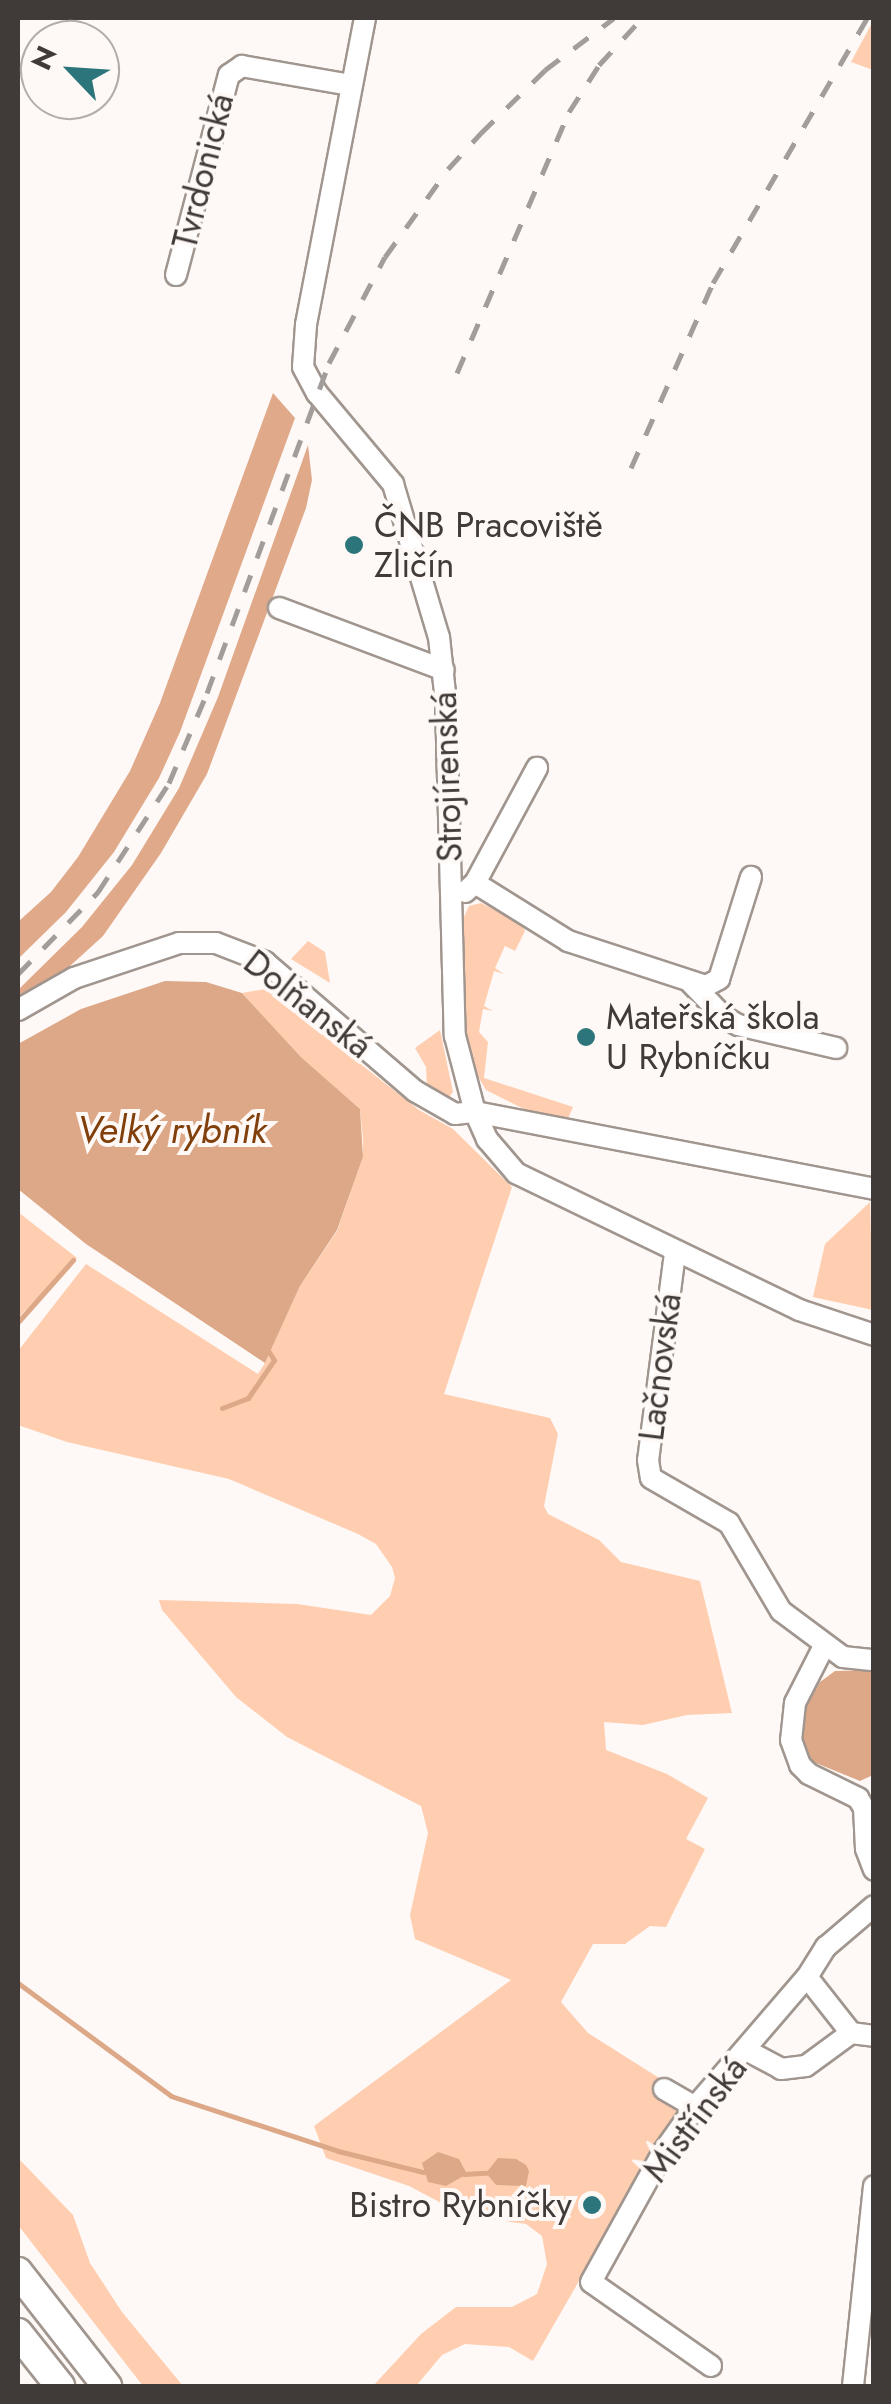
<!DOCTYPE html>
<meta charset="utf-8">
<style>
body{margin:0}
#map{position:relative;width:891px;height:2404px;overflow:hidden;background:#fef9f6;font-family:Jost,sans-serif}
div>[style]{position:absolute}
.green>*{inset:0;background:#ffceb0}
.forest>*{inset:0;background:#e0aa8a}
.water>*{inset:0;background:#dda887}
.stream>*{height:5px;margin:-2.5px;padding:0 2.5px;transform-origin:2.5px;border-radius:2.5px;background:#dda887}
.roads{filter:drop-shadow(2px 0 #a1968f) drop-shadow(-2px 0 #a1968f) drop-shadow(0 2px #a1968f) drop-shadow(0 -2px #a1968f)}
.minor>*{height:20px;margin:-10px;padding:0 10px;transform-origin:10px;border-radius:10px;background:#fff}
.highway>*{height:28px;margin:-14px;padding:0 14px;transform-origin:14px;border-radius:14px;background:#fff}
.rail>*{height:5px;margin-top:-2.5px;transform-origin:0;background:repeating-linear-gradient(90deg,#a29d9a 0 18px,transparent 0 36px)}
.dots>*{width:28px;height:28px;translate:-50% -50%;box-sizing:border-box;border:5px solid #fef9f6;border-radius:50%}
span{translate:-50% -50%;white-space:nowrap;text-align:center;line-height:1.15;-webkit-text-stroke:8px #fef9f6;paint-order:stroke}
.street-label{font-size:35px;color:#403b38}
.poi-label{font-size:35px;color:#403b38}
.left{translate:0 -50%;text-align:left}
.right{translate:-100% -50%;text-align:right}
.water-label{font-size:38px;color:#803f0b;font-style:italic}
.frame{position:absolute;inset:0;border:20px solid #403b38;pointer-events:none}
.north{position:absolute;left:20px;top:20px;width:100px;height:100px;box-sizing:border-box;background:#fef9f6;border:2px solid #b2adaa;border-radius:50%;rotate:295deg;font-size:28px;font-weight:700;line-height:40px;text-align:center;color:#403b38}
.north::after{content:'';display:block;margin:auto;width:35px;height:45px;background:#2b757b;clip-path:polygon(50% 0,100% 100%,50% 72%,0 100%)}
</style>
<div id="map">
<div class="green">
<div style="clip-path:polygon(873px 21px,874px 70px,873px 70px,851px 62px)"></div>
<div style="clip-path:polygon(481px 903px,521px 923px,525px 931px,515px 951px,505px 946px,495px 968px,504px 974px,494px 971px,484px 1006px,493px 1011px,483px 1009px,479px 1032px,488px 1042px,484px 1078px,573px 1107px,567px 1121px,532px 1113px,486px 1090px,473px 1068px,462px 1028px,461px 923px,469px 906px)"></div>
<div style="clip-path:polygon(308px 941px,325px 952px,330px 983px,291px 959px)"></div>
<div style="clip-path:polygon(265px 989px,419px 1110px,453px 1129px,512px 1187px,444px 1394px,550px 1418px,558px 1434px,544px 1506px,548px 1514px,599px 1540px,621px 1562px,700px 1581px,732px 1713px,687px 1715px,643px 1725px,604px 1722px,606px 1750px,667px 1774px,708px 1798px,686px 1839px,705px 1849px,666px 1927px,650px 1926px,625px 1944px,593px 1944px,561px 2002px,588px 2033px,686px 2095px,533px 2361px,509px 2347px,465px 2344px,442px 2355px,416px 2386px,373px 2386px,421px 2334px,456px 2307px,512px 2307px,537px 2294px,547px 2264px,542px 2236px,526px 2224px,464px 2215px,409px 2186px,326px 2158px,314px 2126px,511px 1980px,415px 1939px,410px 1915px,428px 1833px,421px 1806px,287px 1737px,236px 1697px,162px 1610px,159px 1600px,297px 1604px,371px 1615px,390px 1596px,395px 1578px,392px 1567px,376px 1544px,358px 1534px,229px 1479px,67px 1442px,18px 1425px,18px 1351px,86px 1264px,258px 1374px,265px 1363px,300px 1286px,337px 1231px,363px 1157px,363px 1140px,360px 1109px,301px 1057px,242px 993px)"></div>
<div style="clip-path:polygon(440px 1030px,453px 1092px,447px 1100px,427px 1088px,426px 1067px,415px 1048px)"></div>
<div style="clip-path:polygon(870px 1202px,873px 1310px,813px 1297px,825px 1244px)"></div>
<div style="clip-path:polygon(18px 1212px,77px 1258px,18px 1318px)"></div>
<div style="clip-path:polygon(18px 2158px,73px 2215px,90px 2263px,122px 2312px,183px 2386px,143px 2386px,18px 2225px)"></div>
</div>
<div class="forest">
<div style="clip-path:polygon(273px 393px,295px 418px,180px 732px,159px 778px,114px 852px,66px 912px,18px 959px,19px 921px,51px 892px,78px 857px,130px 771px,160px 703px)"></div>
<div style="clip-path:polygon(308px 445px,312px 480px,306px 508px,207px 774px,161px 853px,103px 936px,59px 976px,18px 999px,18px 990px,82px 927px,132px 865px,179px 788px,218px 697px)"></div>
</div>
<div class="water">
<div style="clip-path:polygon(165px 981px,206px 982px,242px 993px,301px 1057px,360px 1109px,363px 1157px,337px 1230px,300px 1286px,265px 1363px,86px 1244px,18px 1189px,18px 1044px,81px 1009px)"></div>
<div style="clip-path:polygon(873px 1670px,873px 1775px,860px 1781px,811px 1761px,798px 1745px,798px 1720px,820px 1682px,835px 1671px)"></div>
<div style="clip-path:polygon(438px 2152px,459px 2159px,467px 2174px,446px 2186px,428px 2182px,422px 2163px)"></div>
<div style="clip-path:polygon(498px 2158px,516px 2159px,526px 2165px,529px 2171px,526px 2186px,496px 2185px,486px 2173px)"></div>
</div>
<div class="stream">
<div style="left:18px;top:1322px;width:83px;rotate:-48.4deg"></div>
<div style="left:222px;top:1408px;width:28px;rotate:-21deg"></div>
<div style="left:248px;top:1398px;width:46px;rotate:-55.6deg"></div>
<div style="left:274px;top:1360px;width:13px;rotate:-122deg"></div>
<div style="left:18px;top:1983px;width:190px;rotate:36.4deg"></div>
<div style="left:171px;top:2096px;width:176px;rotate:18.2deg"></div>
<div style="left:338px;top:2151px;width:88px;rotate:13.9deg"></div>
<div style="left:464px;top:2174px;width:22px;rotate:-3deg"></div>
</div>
<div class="roads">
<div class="minor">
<div style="left:365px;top:18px;width:313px;rotate:100.9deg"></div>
<div style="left:306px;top:325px;width:42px;rotate:94.1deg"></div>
<div style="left:303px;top:367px;width:30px;rotate:62deg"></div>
<div style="left:317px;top:393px;width:119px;rotate:50.1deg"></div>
<div style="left:393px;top:484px;width:160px;rotate:73.3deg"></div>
<div style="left:439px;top:637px;width:66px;rotate:83.9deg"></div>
<div style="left:446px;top:703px;width:333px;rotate:88.5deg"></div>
<div style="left:455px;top:1036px;width:79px;rotate:75.3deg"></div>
<div style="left:475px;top:1112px;width:30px;rotate:66deg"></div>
<div style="left:487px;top:1139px;width:45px;rotate:49.5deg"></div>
<div style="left:516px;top:1173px;width:314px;rotate:25.8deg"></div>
<div style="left:799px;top:1310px;width:79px;rotate:18.4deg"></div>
<div style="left:176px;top:275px;width:207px;rotate:-75.2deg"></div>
<div style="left:229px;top:75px;width:16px;rotate:-35deg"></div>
<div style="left:242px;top:66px;width:111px;rotate:9.9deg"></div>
<div style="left:279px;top:608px;width:176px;rotate:20.6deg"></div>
<div style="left:475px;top:883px;width:110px;rotate:31.9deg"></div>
<div style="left:568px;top:941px;width:145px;rotate:18.1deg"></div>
<div style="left:706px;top:986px;width:15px;rotate:-28deg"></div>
<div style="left:719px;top:979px;width:107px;rotate:-72.6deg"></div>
<div style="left:465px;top:892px;width:13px;rotate:-42deg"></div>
<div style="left:475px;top:883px;width:131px;rotate:-61.7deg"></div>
<div style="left:691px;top:983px;width:46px;rotate:45.9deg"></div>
<div style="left:723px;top:1016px;width:17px;rotate:31deg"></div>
<div style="left:738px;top:1025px;width:101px;rotate:13.2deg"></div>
<div style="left:18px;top:1010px;width:64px;rotate:-29.7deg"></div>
<div style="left:74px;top:978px;width:111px;rotate:-18.4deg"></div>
<div style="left:179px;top:943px;width:37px"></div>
<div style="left:216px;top:943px;width:53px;rotate:21.2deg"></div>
<div style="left:265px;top:962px;width:198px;rotate:40.7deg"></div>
<div style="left:415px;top:1091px;width:46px;rotate:29.9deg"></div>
<div style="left:455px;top:1114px;width:20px;rotate:-6deg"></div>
<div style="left:475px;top:1112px;width:406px;rotate:10.9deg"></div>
<div style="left:675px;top:1253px;width:209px;rotate:97.4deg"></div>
<div style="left:648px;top:1460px;width:18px;rotate:81deg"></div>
<div style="left:651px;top:1478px;width:90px;rotate:30deg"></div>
<div style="left:729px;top:1523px;width:102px;rotate:59.4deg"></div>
<div style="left:781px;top:1611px;width:77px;rotate:36.6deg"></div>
<div style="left:843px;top:1657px;width:31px;rotate:6deg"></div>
<div style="left:824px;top:1646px;width:64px;rotate:117deg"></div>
<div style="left:795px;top:1703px;width:37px;rotate:96deg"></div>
<div style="left:791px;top:1740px;width:27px;rotate:70deg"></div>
<div style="left:800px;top:1765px;width:13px;rotate:45deg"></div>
<div style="left:809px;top:1774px;width:55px;rotate:26.1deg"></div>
<div style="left:858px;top:1798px;width:12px;rotate:59deg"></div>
<div style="left:864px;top:1808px;width:41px;rotate:87.2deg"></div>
<div style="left:866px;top:1849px;width:22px;rotate:69deg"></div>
<div style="left:807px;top:1977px;width:71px;rotate:51.8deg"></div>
<div style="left:746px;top:2050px;width:40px;rotate:28deg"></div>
<div style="left:781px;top:2069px;width:25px;rotate:-7deg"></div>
<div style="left:806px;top:2066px;width:56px;rotate:-36.3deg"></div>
<div style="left:851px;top:2033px;width:23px;rotate:7deg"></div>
<div style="left:664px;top:2089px;width:36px;rotate:30deg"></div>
<div style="left:711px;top:2366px;width:146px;rotate:-145deg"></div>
<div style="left:591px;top:2282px;width:149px;rotate:-61deg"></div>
<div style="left:663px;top:2152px;width:55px;rotate:-54.6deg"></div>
<div style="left:695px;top:2107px;width:172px;rotate:-49.3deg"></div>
<div style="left:807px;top:1977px;width:36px;rotate:-58deg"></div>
<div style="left:826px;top:1947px;width:63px;rotate:-40.5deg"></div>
<div style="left:853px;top:2386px;width:201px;rotate:-84deg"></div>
</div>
<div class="highway">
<div style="left:18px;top:2272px;width:145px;rotate:52deg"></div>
<div style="left:18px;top:2333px;width:68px;rotate:51.6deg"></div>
</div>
</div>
<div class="rail">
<div style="left:457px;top:373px;width:284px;rotate:-66.8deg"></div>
<div style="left:569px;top:112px;width:56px;rotate:-57.4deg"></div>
<div style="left:599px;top:65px;width:64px;rotate:-47.5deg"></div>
<div style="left:631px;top:468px;width:202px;rotate:-66.1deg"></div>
<div style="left:713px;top:283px;width:306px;rotate:-59.8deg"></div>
<div style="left:18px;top:974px;width:115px;rotate:-45.7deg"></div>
<div style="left:98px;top:892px;width:130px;rotate:-56.9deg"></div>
<div style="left:169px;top:783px;width:98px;rotate:-67.1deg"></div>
<div style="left:207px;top:693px;width:352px;rotate:-69.7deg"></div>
<div style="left:329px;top:363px;width:120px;rotate:-62.2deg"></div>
<div style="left:385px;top:257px;width:108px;rotate:-54.4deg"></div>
<div style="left:448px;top:169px;width:49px;rotate:-47.5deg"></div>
<div style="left:481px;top:133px;width:90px;rotate:-44.5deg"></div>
<div style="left:545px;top:70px;width:86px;rotate:-37deg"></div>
</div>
<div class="dots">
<div style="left:354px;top:545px;background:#2b757b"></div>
<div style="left:586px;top:1037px;background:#2b757b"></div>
<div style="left:592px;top:2205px;background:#2b757b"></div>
</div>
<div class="street-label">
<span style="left:203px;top:171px;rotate:-76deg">Tvrdonická</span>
<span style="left:447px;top:777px;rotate:-92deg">Strojírenská</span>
<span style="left:308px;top:1004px;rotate:38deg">Dolňanská</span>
<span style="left:660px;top:1367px;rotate:-83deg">Lačnovská</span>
<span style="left:695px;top:2119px;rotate:-53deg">Mistřínská</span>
</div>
<div class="poi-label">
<span class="left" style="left:374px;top:545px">ČNB Pracoviště<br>Zličín</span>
<span class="left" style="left:606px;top:1037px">Mateřská škola<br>U Rybníčku</span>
<span class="right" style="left:572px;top:2205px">Bistro Rybníčky</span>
</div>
<div class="water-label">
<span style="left:172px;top:1130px">Velký rybník</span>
</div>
<div class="frame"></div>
<div class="north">N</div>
</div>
